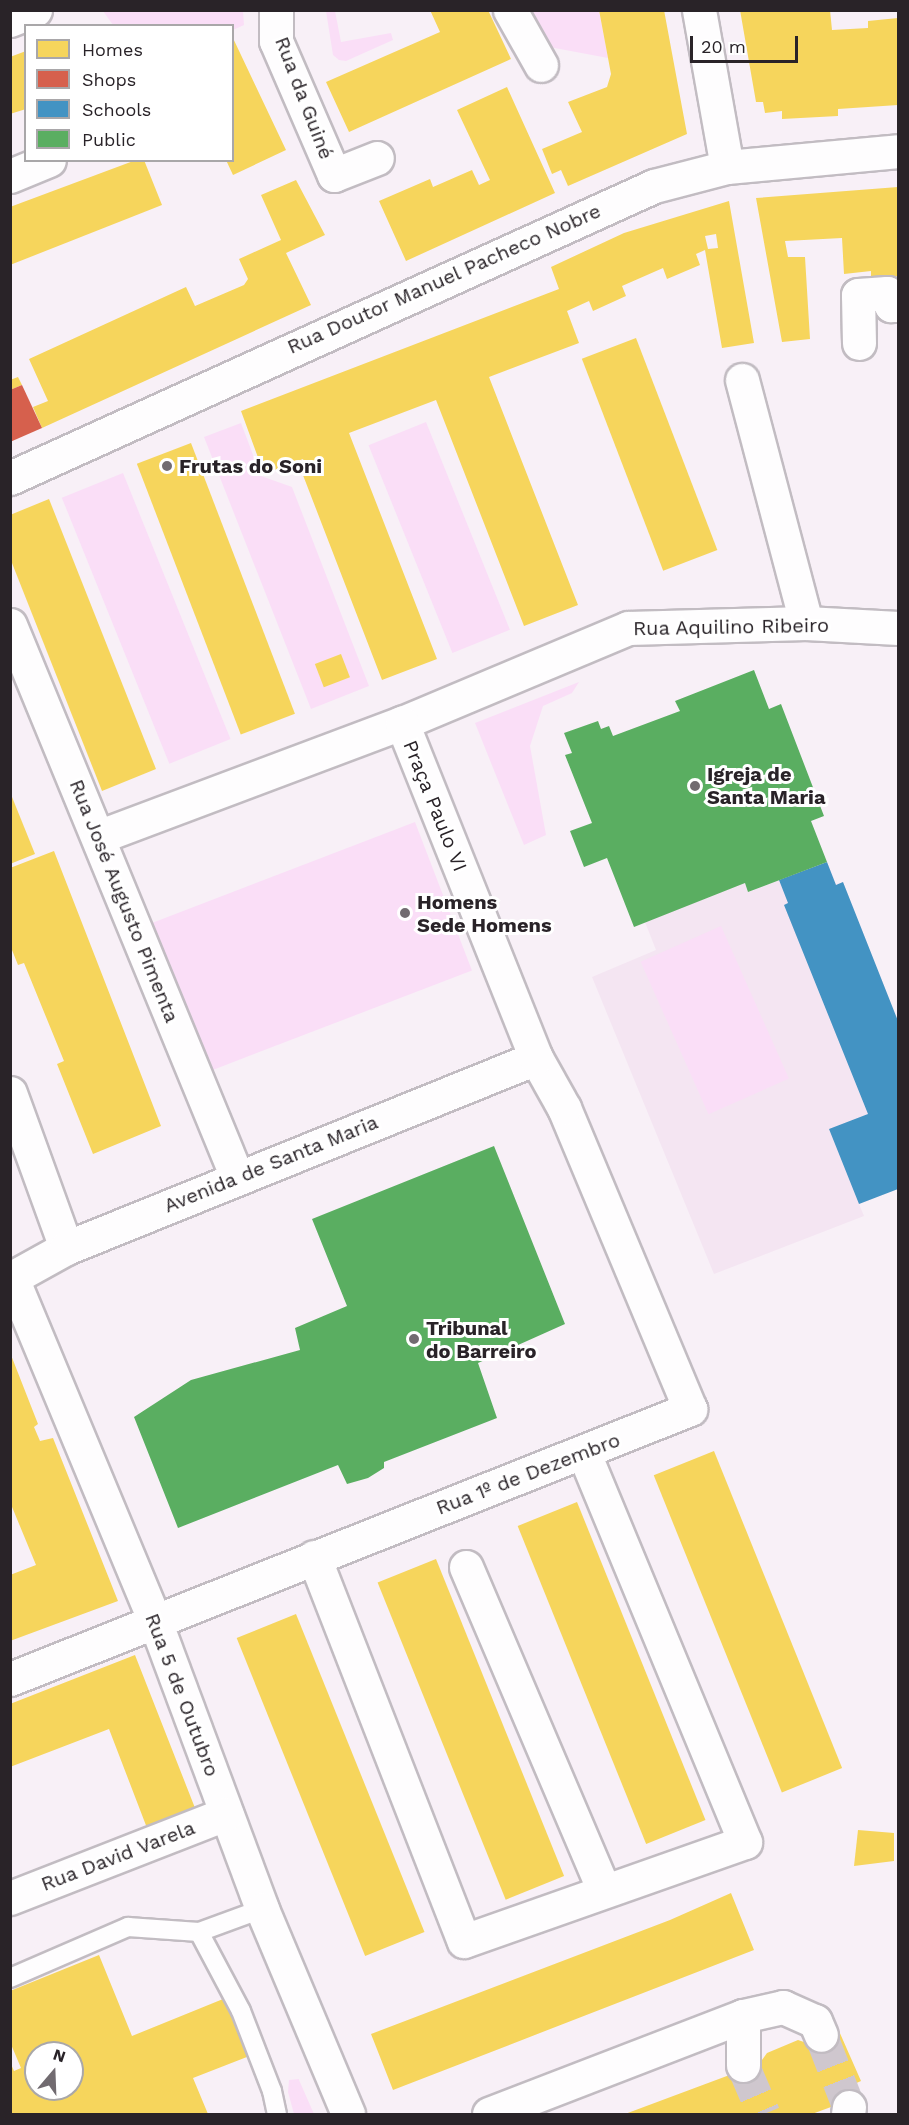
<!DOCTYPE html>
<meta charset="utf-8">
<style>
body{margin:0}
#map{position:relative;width:909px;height:2125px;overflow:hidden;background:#f8f0f7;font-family:"Work Sans",sans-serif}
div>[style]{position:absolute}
.built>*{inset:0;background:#f4e5f2}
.green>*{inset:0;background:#fadef7;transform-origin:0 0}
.homes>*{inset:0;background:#f6d55c;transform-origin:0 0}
.shops>*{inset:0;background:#d6604d}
.schools>*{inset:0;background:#4393c3}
.public>*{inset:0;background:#5aae61}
.minor-tunnel>*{height:33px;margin-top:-16.5px;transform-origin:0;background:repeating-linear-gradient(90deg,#cfc7ce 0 33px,transparent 0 49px)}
.roads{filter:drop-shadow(2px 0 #c2bcc2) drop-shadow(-2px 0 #c2bcc2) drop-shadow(0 2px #c2bcc2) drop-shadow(0 -2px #c2bcc2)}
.service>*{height:18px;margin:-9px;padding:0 9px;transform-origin:9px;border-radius:9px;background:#fefdfe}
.minor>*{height:33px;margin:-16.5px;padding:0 16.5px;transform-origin:16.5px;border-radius:16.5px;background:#fefdfe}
.tertiary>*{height:33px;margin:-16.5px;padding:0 16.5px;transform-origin:16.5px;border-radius:16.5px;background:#fefdfe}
.dots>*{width:16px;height:16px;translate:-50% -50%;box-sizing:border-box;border:3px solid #fff;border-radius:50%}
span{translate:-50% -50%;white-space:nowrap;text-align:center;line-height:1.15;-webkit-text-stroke:6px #fff;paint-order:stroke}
.street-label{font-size:20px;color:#292328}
.poi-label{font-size:20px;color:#292328;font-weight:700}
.left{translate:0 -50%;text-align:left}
.frame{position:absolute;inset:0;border:12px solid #292328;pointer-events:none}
.legend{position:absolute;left:24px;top:24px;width:210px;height:138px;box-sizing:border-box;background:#fff;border:2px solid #a9a7a9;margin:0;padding:8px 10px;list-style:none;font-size:18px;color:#292328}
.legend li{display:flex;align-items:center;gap:12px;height:30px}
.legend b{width:30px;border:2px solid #a9a7a9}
.north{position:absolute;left:24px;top:2041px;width:60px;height:60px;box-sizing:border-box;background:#fff;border:2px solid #a9a7a9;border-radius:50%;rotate:19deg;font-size:16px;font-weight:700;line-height:24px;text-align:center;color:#292328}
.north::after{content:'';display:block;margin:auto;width:21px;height:27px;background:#716b70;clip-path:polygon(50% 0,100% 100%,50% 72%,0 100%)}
.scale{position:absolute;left:690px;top:36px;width:108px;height:27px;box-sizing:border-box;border:3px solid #292328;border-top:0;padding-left:8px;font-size:18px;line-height:21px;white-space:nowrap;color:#292328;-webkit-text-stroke:4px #fff;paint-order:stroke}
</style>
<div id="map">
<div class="built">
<div style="clip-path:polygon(827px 862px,836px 884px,843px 882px,898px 1021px,898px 1189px,859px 1204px,864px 1216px,714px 1274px,592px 977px,656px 950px,645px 922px,745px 883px,749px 892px)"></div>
</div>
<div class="green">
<div style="clip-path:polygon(103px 11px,243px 11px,244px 25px,233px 30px,232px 26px,113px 25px)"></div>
<div style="clip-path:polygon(326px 11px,335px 11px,341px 42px,391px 33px,393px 40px,346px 61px,339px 60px,333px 55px)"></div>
<div style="clip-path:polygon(523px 11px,599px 11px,608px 58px,544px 46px)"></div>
<div style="left:426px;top:422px;width:224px;height:62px;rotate:68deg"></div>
<div style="clip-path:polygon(241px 423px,261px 476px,292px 487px,369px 686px,311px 709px,204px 437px)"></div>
<div style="left:123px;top:473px;width:287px;height:66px;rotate:68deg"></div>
<div style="clip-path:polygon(579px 682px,572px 693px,543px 706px,530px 746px,546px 835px,524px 845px,475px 723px)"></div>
<div style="left:415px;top:822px;width:159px;height:288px;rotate:69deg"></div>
<div style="left:721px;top:926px;width:167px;height:88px;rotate:66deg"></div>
<div style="clip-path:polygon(299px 2079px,299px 2080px,314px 2114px,294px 2114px,288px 2092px,289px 2080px)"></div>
</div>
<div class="homes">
<div style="clip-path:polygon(430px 10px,488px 10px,511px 59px,349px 132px,326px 82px,440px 32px)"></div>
<div style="clip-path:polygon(599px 10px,664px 10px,687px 134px,568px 186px,561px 170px,552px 174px,542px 149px,582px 132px,568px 102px,607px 87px,611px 74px)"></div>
<div style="clip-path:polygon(740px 10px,830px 10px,832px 30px,868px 28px,868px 21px,898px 18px,898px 105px,838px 109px,838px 116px,782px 119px,782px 111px,765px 113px,763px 102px,756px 102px)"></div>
<div style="clip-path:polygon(232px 36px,286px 150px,233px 175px,226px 160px,232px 160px)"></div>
<div style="clip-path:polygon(26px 51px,26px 109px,10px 114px,10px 57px)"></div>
<div style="clip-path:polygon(507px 87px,555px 193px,406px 261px,379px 201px,430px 179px,433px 187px,472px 170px,479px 185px,490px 180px,457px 110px)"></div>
<div style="clip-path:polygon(136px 160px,144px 160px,162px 205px,10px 265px,10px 207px)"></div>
<div style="clip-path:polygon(296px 180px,325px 235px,286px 253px,311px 305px,42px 428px,33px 407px,48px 401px,29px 359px,186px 287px,195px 306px,244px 285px,248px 279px,239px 259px,281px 240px,261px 195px)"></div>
<div style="clip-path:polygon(898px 187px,898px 276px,871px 278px,871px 271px,844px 274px,842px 238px,785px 241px,788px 257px,805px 257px,810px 339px,782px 342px,756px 198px)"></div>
<div style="clip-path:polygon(evenodd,729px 201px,754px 343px,722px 348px,705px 250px,696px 254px,700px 265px,667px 279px,663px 268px,622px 286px,626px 296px,593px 311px,589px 301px,567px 311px,579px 343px,489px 377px,578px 605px,524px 626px,436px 400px,349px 433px,437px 659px,382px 680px,301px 470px,306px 468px,303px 459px,264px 474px,241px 411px,559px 289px,551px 267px,624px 233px,729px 201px,716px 234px,718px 248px,708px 249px,705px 236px,716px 234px)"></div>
<div style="left:636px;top:338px;width:227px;height:58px;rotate:69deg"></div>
<div style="clip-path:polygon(18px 377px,22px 385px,10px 390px,10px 380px)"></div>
<div style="left:191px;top:443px;width:290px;height:58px;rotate:69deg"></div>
<div style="clip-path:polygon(49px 499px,156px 769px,102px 791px,10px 558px,10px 515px)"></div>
<div style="left:341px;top:654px;width:25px;height:28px;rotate:69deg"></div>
<div style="clip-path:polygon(10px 792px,35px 854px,10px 864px)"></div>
<div style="clip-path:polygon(54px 851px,161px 1126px,93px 1154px,57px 1064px,64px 1061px,24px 963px,18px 965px,10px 945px,10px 868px)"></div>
<div style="clip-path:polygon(11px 1355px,38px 1424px,34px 1427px,40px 1441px,53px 1438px,118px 1601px,10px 1641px,10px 1575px,36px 1565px,10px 1502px)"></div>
<div style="left:714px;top:1451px;width:342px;height:65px;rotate:68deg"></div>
<div style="left:577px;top:1502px;width:343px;height:64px;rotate:68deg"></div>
<div style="left:436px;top:1559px;width:342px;height:63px;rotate:68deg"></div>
<div style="left:296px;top:1614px;width:343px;height:64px;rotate:68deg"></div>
<div style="clip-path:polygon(135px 1655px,195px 1808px,147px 1828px,109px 1729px,10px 1767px,10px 1704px)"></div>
<div style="clip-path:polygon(858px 1830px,894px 1833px,894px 1861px,854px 1866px)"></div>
<div style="clip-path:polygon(731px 1893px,754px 1950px,393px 2090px,371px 2034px,670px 1920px)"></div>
<div style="clip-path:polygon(evenodd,99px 1955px,132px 2036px,228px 1997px,252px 2055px,193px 2078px,208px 2114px,10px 2114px,10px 2062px,14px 2071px,21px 2068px,10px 2042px,10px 1991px,99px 1955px,36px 2053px,72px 2053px,72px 2089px,36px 2089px,36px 2053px)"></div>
<div style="clip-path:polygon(839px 2031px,861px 2081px,832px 2094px,831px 2107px,812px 2114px,625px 2114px,759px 2064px,767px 2053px,798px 2040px,810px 2044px)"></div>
</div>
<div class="shops">
<div style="clip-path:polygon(22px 385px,42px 428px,10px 442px,10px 390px)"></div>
</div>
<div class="schools">
<div style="clip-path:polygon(827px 862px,836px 885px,843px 882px,898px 1021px,898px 1189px,859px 1204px,829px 1129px,868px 1114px,784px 905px,788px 903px,779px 880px)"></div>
</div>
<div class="public">
<div style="clip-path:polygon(754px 670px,769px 709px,781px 704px,824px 816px,811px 821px,827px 862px,748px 892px,745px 883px,634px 927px,607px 858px,584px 867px,570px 831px,592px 823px,565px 755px,572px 753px,564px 733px,598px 721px,601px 729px,609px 726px,613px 736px,680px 711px,675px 701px)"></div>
<div style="clip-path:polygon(494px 1146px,565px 1324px,478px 1363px,497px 1418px,384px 1462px,384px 1468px,368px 1478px,347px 1484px,338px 1465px,178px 1528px,134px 1417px,191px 1380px,300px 1350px,295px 1328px,347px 1306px,312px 1219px)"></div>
</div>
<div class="minor-tunnel">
<div style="left:821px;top:2035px;width:77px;rotate:68.7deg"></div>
<div style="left:743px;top:2065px;width:53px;rotate:66.8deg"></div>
</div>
<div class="roads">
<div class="service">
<div style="left:199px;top:1932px;width:67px;rotate:-20.1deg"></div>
<div style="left:10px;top:1978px;width:129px;rotate:-23.4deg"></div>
<div style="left:128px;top:1927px;width:71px;rotate:4deg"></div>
<div style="left:199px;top:1932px;width:89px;rotate:62deg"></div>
<div style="left:241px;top:2011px;width:86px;rotate:68.8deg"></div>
<div style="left:272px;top:2091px;width:24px;rotate:78deg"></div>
</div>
<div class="minor">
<div style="left:276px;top:10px;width:31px;rotate:90deg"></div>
<div style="left:276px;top:41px;width:146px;rotate:66.6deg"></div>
<div style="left:334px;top:175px;width:46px;rotate:-21.6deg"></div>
<div style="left:510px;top:10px;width:63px;rotate:60.6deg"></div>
<div style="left:699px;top:10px;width:159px;rotate:79.9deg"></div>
<div style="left:10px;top:20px;width:27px;rotate:-22deg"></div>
<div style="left:10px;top:176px;width:42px;rotate:-22.3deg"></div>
<div style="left:859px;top:343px;width:48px;rotate:-91.2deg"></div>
<div style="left:858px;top:295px;width:29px;rotate:-4deg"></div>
<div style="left:887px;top:293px;width:13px;rotate:72deg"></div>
<div style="left:891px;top:305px;width:7px"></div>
<div style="left:742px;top:380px;width:251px;rotate:75.2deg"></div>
<div style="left:10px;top:625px;width:597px;rotate:67.65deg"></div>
<div style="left:98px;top:837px;width:325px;rotate:-20.6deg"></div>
<div style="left:402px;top:723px;width:245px;rotate:-22.8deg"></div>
<div style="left:628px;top:628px;width:178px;rotate:-1.6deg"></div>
<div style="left:806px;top:623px;width:92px;rotate:3.1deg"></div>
<div style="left:10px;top:1093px;width:165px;rotate:70.1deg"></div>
<div style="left:12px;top:1278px;width:372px;rotate:67.4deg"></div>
<div style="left:155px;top:1621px;width:307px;rotate:69.6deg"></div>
<div style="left:262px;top:1909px;width:222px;rotate:67.2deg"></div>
<div style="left:10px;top:1279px;width:64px;rotate:-29deg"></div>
<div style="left:66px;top:1248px;width:507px;rotate:-22.01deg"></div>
<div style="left:314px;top:1557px;width:412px;rotate:68.7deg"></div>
<div style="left:464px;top:1941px;width:298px;rotate:-19.4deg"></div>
<div style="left:745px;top:1842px;width:420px;rotate:-112.5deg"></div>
<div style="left:466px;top:1567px;width:352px;rotate:66.9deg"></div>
<div style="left:10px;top:1679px;width:732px;rotate:-21.66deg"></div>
<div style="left:690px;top:1409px;width:326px;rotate:-112.7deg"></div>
<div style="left:564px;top:1108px;width:57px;rotate:-119.2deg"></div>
<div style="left:536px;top:1058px;width:361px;rotate:-111.8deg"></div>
<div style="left:10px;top:1898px;width:232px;rotate:-21.3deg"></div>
<div style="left:743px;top:2065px;width:49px;rotate:-90deg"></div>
<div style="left:489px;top:2114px;width:272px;rotate:-21.1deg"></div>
<div style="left:743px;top:2016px;width:41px;rotate:-12.7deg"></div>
<div style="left:783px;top:2007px;width:35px;rotate:24deg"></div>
<div style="left:815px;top:2021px;width:15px;rotate:67deg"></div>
<div style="left:848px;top:2114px;width:7px;rotate:-82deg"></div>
</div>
<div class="tertiary">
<div style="left:10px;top:478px;width:707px;rotate:-24.39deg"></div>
<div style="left:654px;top:186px;width:75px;rotate:-14.6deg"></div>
<div style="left:727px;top:167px;width:172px;rotate:-5.3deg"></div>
</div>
</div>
<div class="dots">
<div style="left:167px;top:466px;background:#716b70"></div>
<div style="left:695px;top:786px;background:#716b70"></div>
<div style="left:405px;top:913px;background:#716b70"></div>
<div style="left:414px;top:1339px;background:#716b70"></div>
</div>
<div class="street-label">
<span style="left:304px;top:98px;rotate:69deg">Rua da Guiné</span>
<span style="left:444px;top:279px;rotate:-24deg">Rua Doutor Manuel Pacheco Nobre</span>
<span style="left:731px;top:627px;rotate:-1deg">Rua Aquilino Ribeiro</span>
<span style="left:435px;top:806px;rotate:68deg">Praça Paulo VI</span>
<span style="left:124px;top:901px;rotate:68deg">Rua José Augusto Pimenta</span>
<span style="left:271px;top:1164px;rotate:-22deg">Avenida de Santa Maria</span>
<span style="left:528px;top:1474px;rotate:-21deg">Rua 1º de Dezembro</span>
<span style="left:182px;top:1695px;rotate:69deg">Rua 5 de Outubro</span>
<span style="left:118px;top:1856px;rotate:-21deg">Rua David Varela</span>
</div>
<div class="poi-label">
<span class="left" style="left:179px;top:466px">Frutas do Soni</span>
<span class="left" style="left:707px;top:786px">Igreja de<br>Santa Maria</span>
<span class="left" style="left:417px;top:914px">Homens<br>Sede Homens</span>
<span class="left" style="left:426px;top:1340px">Tribunal<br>do Barreiro</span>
</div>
<div class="frame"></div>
<ul class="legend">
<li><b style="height:16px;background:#f6d55c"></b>Homes</li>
<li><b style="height:16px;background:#d6604d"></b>Shops</li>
<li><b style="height:16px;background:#4393c3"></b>Schools</li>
<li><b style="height:16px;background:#5aae61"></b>Public</li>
</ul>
<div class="north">N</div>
<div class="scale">20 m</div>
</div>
